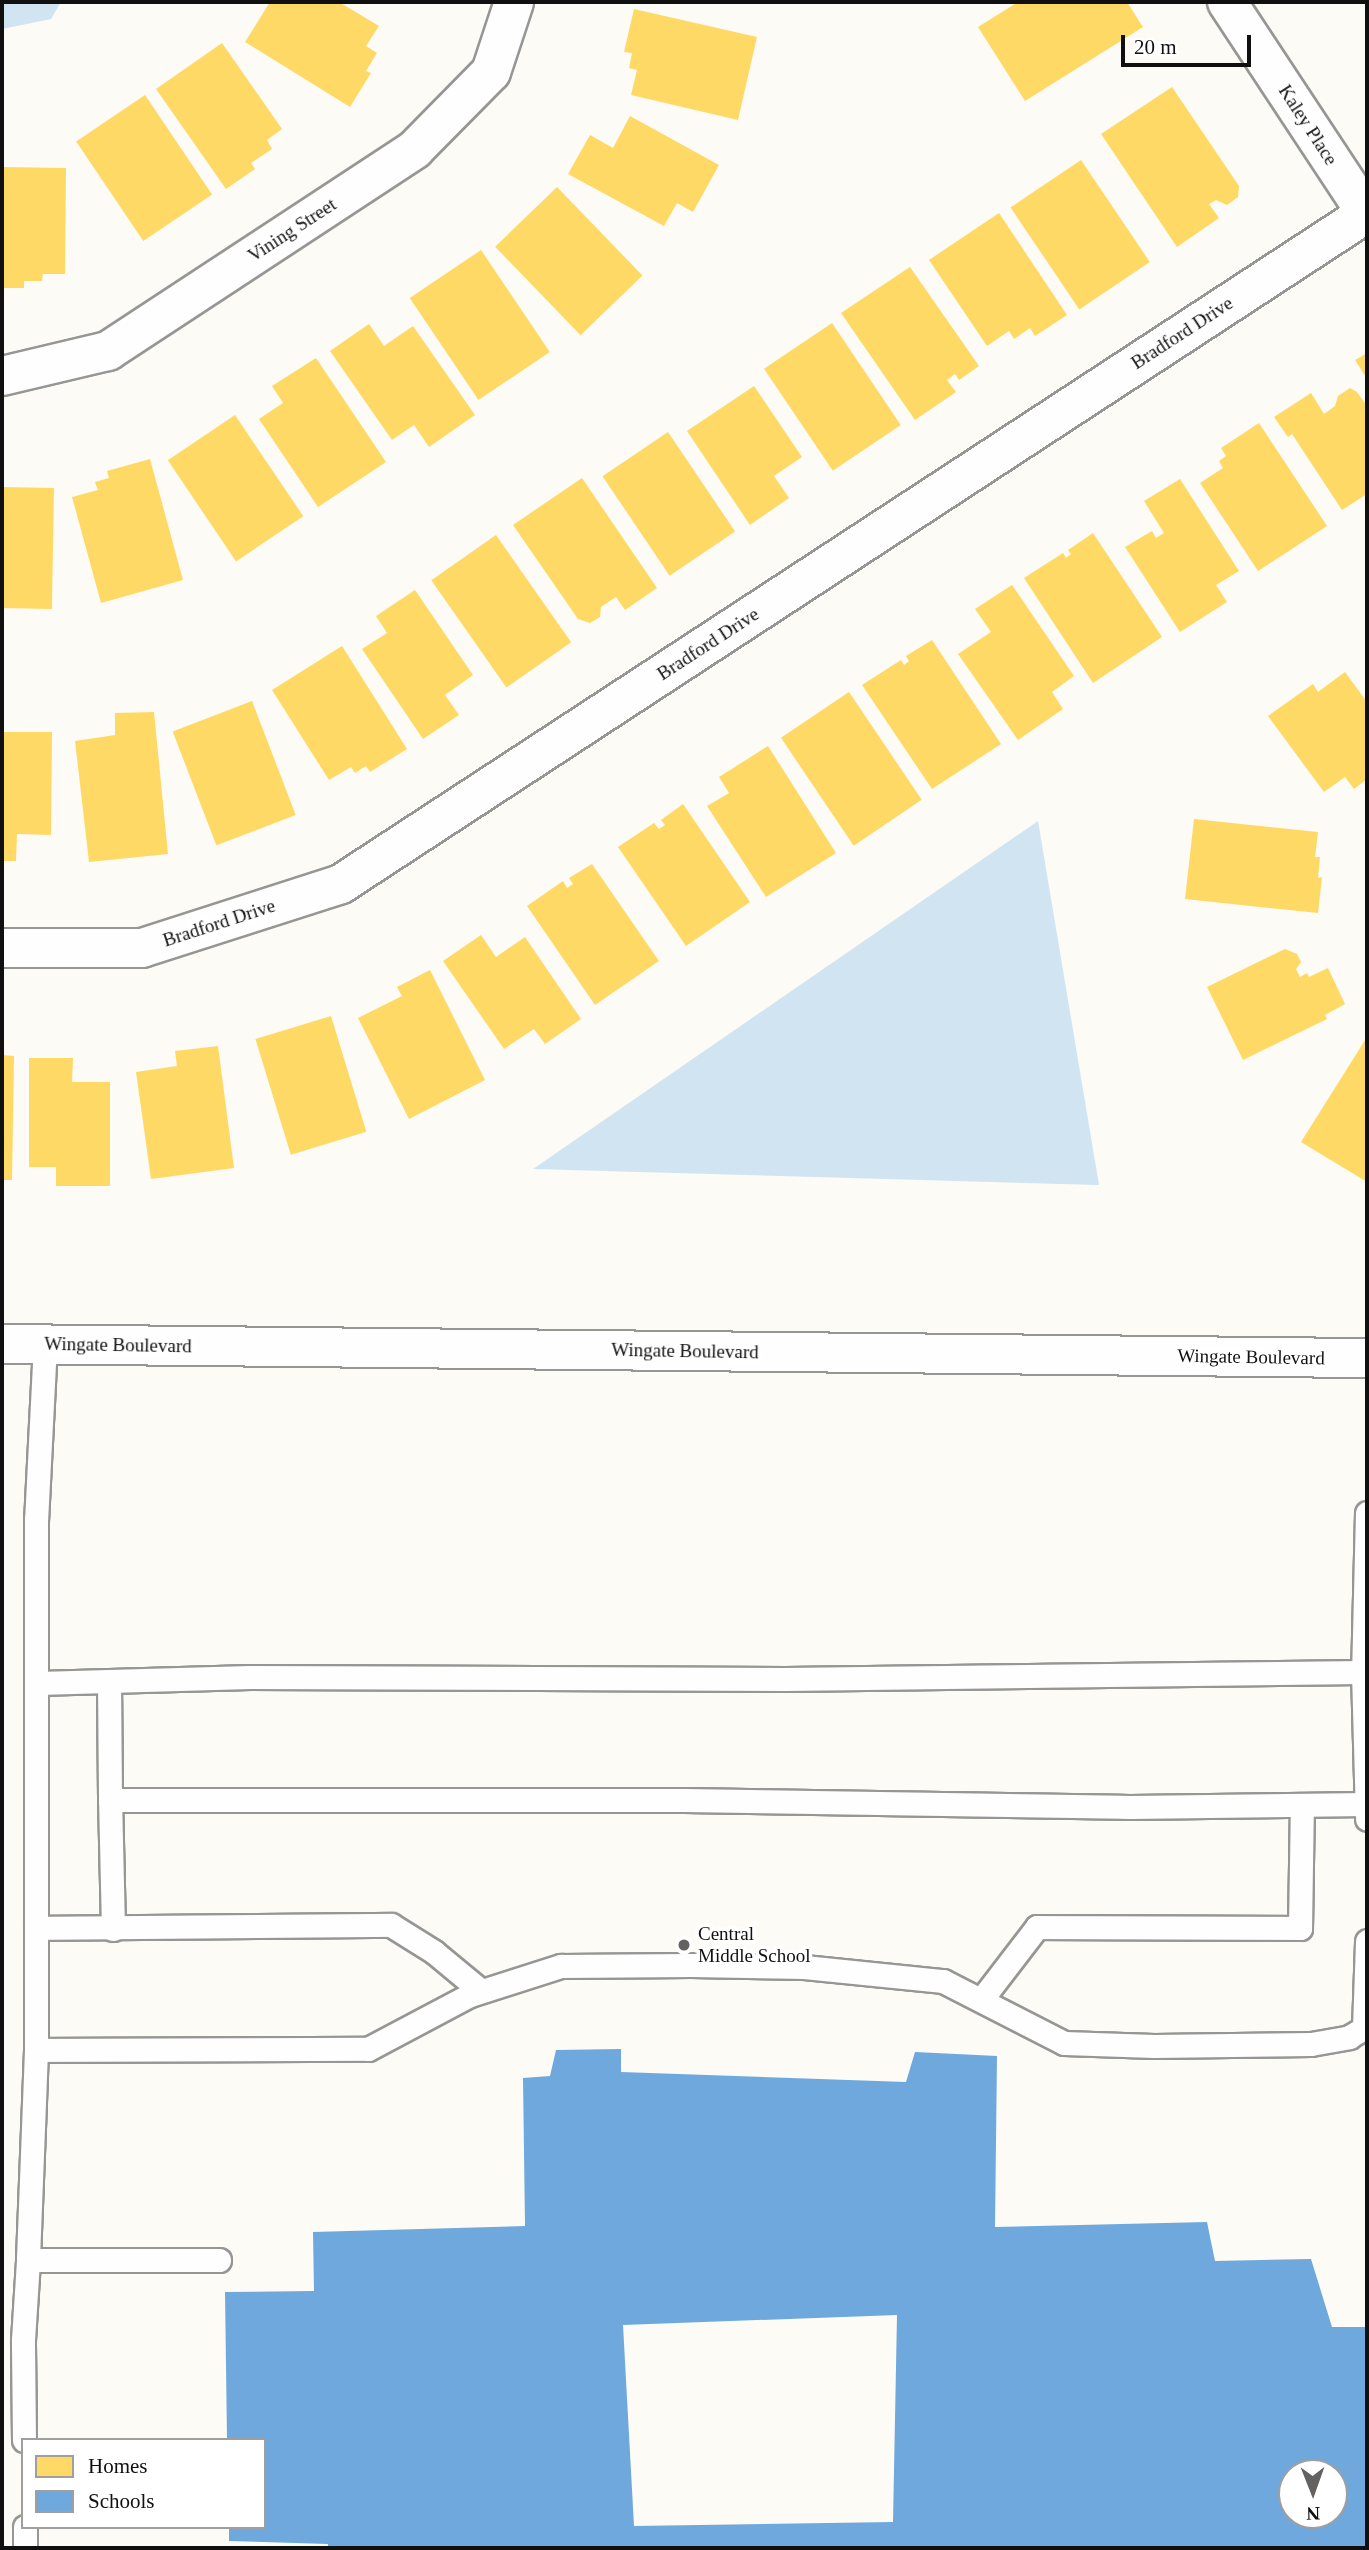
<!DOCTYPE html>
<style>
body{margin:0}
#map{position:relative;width:1369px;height:2550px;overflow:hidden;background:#fcfbf6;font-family:"Times New Roman",serif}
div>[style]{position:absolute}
.water>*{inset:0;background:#d1e4f1}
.homes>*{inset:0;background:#ffd966;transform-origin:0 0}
.schools>*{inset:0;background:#6fa8dc}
.roads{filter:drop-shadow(2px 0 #969694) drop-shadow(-2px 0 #969694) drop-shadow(0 2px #969694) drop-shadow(0 -2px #969694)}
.service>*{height:23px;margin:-11.5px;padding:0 11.5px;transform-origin:11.5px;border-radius:11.5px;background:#fffefe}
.minor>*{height:38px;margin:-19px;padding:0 19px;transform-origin:19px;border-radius:19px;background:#fffefe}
.tertiary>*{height:38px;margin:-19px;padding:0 19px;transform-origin:19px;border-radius:19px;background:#fffefe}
.dots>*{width:19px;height:19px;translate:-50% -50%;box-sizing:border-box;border:4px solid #fff;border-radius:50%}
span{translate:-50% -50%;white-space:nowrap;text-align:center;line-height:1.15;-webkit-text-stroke:7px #fff;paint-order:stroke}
.street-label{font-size:19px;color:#101010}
.poi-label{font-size:19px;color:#101010}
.left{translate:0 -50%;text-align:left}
.frame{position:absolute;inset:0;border:4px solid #101010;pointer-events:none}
.legend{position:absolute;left:21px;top:2438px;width:245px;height:91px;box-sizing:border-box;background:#fff;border:2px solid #9f9f9f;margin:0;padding:9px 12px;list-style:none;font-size:21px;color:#101010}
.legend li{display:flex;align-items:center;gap:14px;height:35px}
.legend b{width:35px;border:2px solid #9f9f9f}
.north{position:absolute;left:1278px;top:2459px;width:70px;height:70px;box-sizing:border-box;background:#fff;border:2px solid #9f9f9f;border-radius:50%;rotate:179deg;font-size:19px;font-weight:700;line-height:28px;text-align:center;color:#101010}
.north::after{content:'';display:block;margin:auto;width:24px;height:32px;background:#636260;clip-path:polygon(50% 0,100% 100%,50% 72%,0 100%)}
.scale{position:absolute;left:1121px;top:35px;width:130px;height:32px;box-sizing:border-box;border:4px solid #101010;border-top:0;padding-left:9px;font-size:21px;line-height:24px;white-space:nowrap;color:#101010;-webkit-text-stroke:5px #fff;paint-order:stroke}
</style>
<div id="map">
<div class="water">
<div style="clip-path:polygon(2px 2px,61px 2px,51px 19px,2px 29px)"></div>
<div style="clip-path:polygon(1038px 821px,1099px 1185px,533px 1169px)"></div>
</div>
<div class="homes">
<div style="clip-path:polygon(270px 2px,339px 2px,379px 26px,366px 46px,377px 53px,366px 71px,371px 73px,350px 107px,245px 42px)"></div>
<div style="clip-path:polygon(1018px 2px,1127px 2px,1143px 27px,1025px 101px,978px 27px)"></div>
<div style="clip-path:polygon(634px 9px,757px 37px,738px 120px,631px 95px,637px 70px,629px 68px,632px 53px,624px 52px)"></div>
<div style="clip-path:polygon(222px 43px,282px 129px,267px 140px,272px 149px,251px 163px,255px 169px,226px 189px,156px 89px)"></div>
<div style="clip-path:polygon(1172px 87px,1239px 186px,1238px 197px,1227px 205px,1216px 200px,1209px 204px,1219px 218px,1177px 247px,1101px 134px)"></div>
<div style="left:145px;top:95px;width:120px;height:83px;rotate:56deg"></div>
<div style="clip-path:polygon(630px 116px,719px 165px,693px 212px,677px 203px,664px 226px,568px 174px,590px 135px,613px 148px)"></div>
<div style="left:1081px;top:160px;width:123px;height:85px;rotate:56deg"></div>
<div style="clip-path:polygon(2px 167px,66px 168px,65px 274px,43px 274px,42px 281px,24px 281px,24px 288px,2px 288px)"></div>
<div style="left:557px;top:187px;width:123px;height:86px;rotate:46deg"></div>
<div style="clip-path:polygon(999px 213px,1067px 315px,1035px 336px,1030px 328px,1014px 339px,1009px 331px,987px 346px,929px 260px)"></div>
<div style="left:481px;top:250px;width:123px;height:86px;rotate:56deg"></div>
<div style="clip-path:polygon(910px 267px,979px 366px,959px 380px,955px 374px,947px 380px,956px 392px,915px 420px,841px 313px)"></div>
<div style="left:832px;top:323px;width:123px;height:82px;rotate:56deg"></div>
<div style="clip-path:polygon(369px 324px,384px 346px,413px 326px,475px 415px,429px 447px,414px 425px,392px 440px,330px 351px)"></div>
<div style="clip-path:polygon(1367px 353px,1367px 379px,1355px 360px)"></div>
<div style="clip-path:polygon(316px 358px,386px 462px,318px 507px,259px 419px,283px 403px,272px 386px)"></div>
<div style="clip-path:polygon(754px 386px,802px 457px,774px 476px,789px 498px,750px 525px,687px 431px)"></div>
<div style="clip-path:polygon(1350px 388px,1357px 392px,1367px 406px,1367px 494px,1342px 510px,1292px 434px,1288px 437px,1274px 417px,1311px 393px,1324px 414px,1335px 406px,1338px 396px)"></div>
<div style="left:235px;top:415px;width:122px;height:81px;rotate:56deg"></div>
<div style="clip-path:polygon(1259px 423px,1327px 526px,1258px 571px,1200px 483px,1223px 468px,1219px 461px,1226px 456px,1221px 448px)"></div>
<div style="left:668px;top:432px;width:120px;height:79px;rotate:56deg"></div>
<div style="clip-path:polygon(150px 459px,183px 580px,101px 603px,72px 497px,98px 490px,95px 482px,109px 478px,107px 471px)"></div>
<div style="clip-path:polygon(582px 478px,657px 588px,625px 610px,616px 597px,601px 607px,600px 617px,590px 623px,578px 619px,513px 525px)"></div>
<div style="clip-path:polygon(1180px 479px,1239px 571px,1216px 585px,1227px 602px,1180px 632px,1125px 547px,1152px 531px,1156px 538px,1164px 533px,1144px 501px)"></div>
<div style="left:2px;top:487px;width:52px;height:121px;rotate:1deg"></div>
<div style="clip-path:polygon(1093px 533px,1162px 637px,1093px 683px,1024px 578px,1063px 553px,1066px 558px,1071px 554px,1068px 550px)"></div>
<div style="left:496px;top:535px;width:131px;height:79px;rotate:55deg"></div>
<div style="clip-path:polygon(1012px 585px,1074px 676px,1052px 692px,1063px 709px,1018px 740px,958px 654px,991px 632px,975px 609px)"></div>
<div style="clip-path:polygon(415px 590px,473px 675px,445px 695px,459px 715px,423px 739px,362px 649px,387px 633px,376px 616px)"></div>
<div style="clip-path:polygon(932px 640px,1001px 744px,932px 789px,862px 685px,901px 660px,904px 665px,909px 661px,906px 656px)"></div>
<div style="clip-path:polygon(342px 646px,407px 749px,370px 772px,366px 766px,355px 773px,351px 767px,329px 780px,272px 690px)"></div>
<div style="clip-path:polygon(1345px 672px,1367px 702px,1367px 779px,1354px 789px,1345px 777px,1324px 792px,1268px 716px,1313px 684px,1318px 692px)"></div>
<div style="left:849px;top:692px;width:130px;height:82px;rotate:56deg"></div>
<div style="left:252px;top:701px;width:122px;height:85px;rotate:69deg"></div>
<div style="clip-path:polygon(154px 712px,168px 854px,89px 862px,75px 741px,115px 735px,115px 713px)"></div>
<div style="clip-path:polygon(2px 732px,52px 732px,51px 835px,17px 834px,16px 861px,2px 861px)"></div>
<div style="clip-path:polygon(768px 746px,836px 853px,766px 897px,707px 806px,729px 793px,719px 777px)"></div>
<div style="clip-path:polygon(683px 804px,750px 902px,686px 946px,618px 847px,654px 823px,659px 829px,665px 825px,661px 820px)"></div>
<div style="clip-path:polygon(1194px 819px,1318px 832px,1315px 857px,1320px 857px,1318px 878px,1322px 877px,1318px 913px,1185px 899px)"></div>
<div style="clip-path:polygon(592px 864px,659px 961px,595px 1005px,527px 906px,563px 881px,567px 888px,573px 884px,569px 878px)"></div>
<div style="clip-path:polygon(481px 935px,496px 957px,525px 937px,581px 1019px,545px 1044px,534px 1029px,504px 1049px,443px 961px)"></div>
<div style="clip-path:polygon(1285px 949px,1297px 954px,1301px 962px,1296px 969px,1300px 977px,1307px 973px,1309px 977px,1328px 968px,1345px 1004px,1325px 1015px,1327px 1019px,1243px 1060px,1207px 987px)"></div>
<div style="clip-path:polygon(430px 970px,485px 1080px,409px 1119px,358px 1018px,402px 996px,397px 987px)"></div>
<div style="left:331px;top:1016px;width:121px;height:79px;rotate:73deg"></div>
<div style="clip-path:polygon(1367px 1037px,1367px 1182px,1301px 1142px)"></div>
<div style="clip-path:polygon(218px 1046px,234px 1168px,151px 1179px,136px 1072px,177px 1066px,175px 1051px)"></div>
<div style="clip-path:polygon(2px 1055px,14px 1056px,12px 1180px,2px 1180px)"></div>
<div style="clip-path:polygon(29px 1058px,73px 1058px,72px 1082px,110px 1082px,110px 1186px,56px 1186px,56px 1167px,29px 1167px)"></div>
</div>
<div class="schools">
<div style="clip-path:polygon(evenodd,621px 2049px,621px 2072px,906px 2082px,915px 2052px,997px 2056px,995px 2227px,1207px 2222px,1215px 2261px,1311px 2259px,1332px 2327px,1367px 2327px,1367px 2548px,328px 2548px,328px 2544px,229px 2541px,229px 2527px,264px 2527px,264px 2440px,227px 2440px,225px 2292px,314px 2291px,313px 2232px,525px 2226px,523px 2078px,550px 2076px,556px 2050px,621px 2049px,897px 2315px,893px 2522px,634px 2526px,623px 2325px,897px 2315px,621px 2049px,1292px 2473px,1334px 2473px,1334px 2515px,1292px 2515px,1292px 2473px)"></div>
</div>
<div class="roads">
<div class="service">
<div style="left:45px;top:1344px;width:175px;rotate:92.9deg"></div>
<div style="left:36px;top:1519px;width:531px;rotate:90deg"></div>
<div style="left:36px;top:2050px;width:332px;rotate:-0.2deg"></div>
<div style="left:368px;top:2049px;width:115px;rotate:-27.9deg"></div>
<div style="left:470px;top:1995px;width:96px;rotate:-17.7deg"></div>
<div style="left:561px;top:1966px;width:130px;rotate:-0.4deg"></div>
<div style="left:691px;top:1965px;width:113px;rotate:1deg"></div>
<div style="left:804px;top:1967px;width:140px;rotate:5.8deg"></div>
<div style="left:943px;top:1981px;width:136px;rotate:27.1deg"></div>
<div style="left:1064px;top:2043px;width:90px;rotate:1.9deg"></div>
<div style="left:1154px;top:2046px;width:157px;rotate:-0.7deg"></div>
<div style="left:1311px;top:2044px;width:39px;rotate:-10deg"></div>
<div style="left:1349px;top:2037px;width:17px;rotate:-31deg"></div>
<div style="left:1364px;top:2028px;width:87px;rotate:-88deg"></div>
<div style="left:1367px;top:1513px;width:159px;rotate:91.4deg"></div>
<div style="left:1363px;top:1672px;width:147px;rotate:88.4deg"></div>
<div style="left:109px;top:1681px;width:119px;rotate:89.5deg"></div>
<div style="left:38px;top:1683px;width:212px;rotate:-1.6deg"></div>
<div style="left:250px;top:1677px;width:535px;rotate:0.21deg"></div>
<div style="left:785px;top:1679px;width:578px;rotate:-0.69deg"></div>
<div style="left:36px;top:1928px;width:355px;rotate:-0.5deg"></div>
<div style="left:391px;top:1925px;width:51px;rotate:32.1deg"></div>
<div style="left:434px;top:1952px;width:61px;rotate:39.7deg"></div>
<div style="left:113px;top:1929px;width:129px;rotate:-91.3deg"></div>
<div style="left:110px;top:1800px;width:574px"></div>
<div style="left:684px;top:1800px;width:446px;rotate:0.9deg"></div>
<div style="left:1130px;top:1807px;width:237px;rotate:-0.7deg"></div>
<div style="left:981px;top:2000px;width:92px;rotate:-52.5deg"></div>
<div style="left:1037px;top:1927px;width:263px;rotate:0.2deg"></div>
<div style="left:1300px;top:1928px;width:123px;rotate:-89.1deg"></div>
<div style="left:36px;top:2050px;width:210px;rotate:92.2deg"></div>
<div style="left:28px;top:2260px;width:191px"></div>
<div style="left:24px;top:2440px;width:100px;rotate:-90.6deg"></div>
<div style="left:23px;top:2340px;width:80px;rotate:-86.4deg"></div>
<div style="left:25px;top:2527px;width:21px;rotate:90deg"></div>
</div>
<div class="minor">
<div style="left:1227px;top:2px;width:253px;rotate:56.6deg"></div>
<div style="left:2px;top:376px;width:109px;rotate:-13.3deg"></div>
<div style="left:108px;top:351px;width:367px;rotate:-33.3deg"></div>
<div style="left:415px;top:149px;width:108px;rotate:-45.4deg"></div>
<div style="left:491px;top:72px;width:74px;rotate:-71.8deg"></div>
<div style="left:2px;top:948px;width:140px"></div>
<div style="left:142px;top:948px;width:209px;rotate:-17.8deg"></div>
<div style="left:341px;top:884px;width:1226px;rotate:-33.18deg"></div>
</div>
<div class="tertiary">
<div style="left:2px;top:1344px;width:1365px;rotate:0.59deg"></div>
</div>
</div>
<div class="dots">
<div style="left:684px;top:1945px;background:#636260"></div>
</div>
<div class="street-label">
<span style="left:1308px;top:125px;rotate:57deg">Kaley Place</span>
<span style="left:292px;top:230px;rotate:-33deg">Vining Street</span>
<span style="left:1182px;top:333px;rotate:-33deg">Bradford Drive</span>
<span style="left:708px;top:644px;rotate:-33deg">Bradford Drive</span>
<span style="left:219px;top:923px;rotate:-18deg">Bradford Drive</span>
<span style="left:118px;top:1345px;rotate:1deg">Wingate Boulevard</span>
<span style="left:685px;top:1351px;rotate:1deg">Wingate Boulevard</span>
<span style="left:1251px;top:1357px;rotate:1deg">Wingate Boulevard</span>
</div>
<div class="poi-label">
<span class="left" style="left:698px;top:1945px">Central<br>Middle School</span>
</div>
<div class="frame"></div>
<ul class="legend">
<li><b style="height:19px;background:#ffd966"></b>Homes</li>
<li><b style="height:19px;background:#6fa8dc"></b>Schools</li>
</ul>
<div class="north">N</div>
<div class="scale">20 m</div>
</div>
